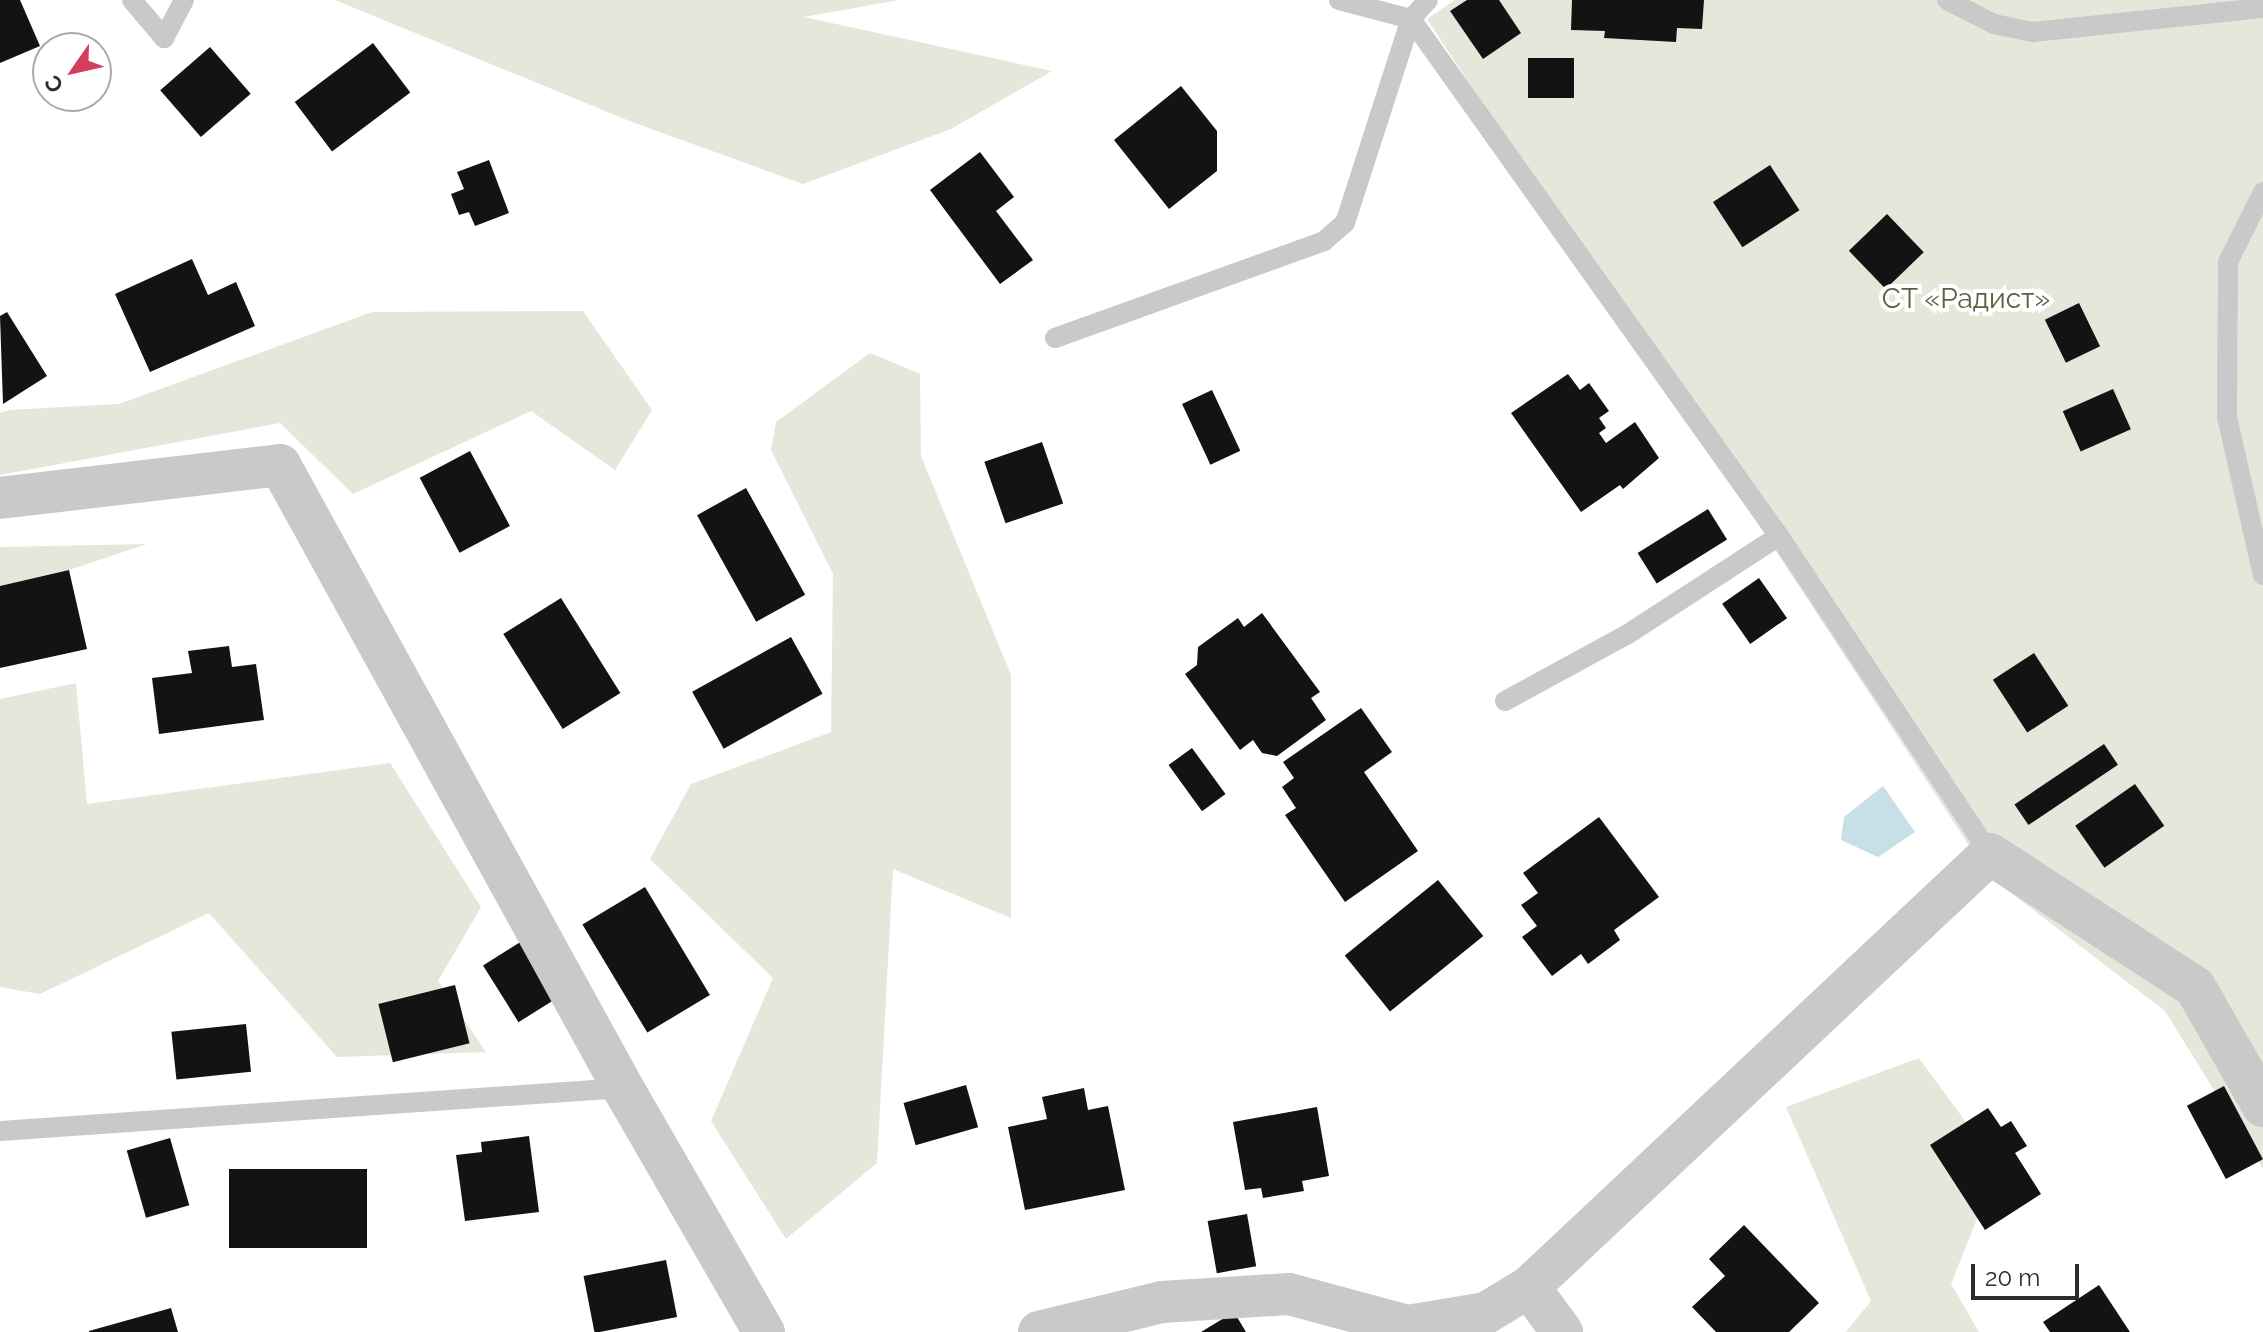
<!DOCTYPE html>
<meta charset="utf-8">
<style>
body{margin:0}
#map{position:relative;width:2263px;height:1332px;overflow:hidden;background:#fff;font-family:Raleway,sans-serif}
div>[style]{position:absolute}
.green>*{inset:0;background:#e4e8da}
.water>*{inset:0;background:#c8dfe7}
.building>*{inset:0;background:#131313;transform-origin:0 0}
.service>*{height:20px;margin:-10px;padding:0 10px;transform-origin:10px;border-radius:10px;background:#c9c9c9}
.minor>*{height:42px;margin:-21px;padding:0 21px;transform-origin:21px;border-radius:21px;background:#c9c9c9}
span{translate:-50% -50%;white-space:nowrap;text-align:center;line-height:1.15;-webkit-text-stroke:8px #fff;paint-order:stroke}
.park-label{font-size:28px;color:#54633e}
.north{position:absolute;left:32px;top:32px;width:80px;height:80px;box-sizing:border-box;background:#fff;border:2px solid #ababab;border-radius:50%;rotate:236deg;font-size:22px;font-weight:700;line-height:32px;text-align:center;color:#2c2c2c}
.north::after{content:'';display:block;margin:auto;width:28px;height:36px;background:#d33e5d;clip-path:polygon(50% 0,100% 100%,50% 72%,0 100%)}
.scale{position:absolute;left:1971px;top:1264px;width:108px;height:36px;box-sizing:border-box;border:4px solid #2c2c2c;border-top:0;padding-left:10px;font-size:24px;line-height:28px;white-space:nowrap;color:#2c2c2c;-webkit-text-stroke:6px #fff;paint-order:stroke}
</style>
<div id="map">
<div class="green">
<div style="clip-path:polygon(335px 0,899px 0,804px 17px,1052px 71px,951px 129px,803px 184px,632px 122px)"></div>
<div style="clip-path:polygon(1455px 0,2263px 0,2263px 1169px,2165px 1011px,1989px 876px,1427px 19px)"></div>
<div style="clip-path:polygon(583px 311px,652px 410px,615px 470px,531px 411px,353px 494px,280px 423px,0 475px,0 413px,9px 410px,119px 404px,372px 312px)"></div>
<div style="clip-path:polygon(870px 353px,920px 374px,921px 456px,1011px 675px,1011px 918px,893px 869px,877px 1163px,786px 1239px,711px 1121px,773px 978px,650px 859px,691px 784px,831px 732px,833px 574px,771px 450px,776px 422px)"></div>
<div style="clip-path:polygon(147px 544px,69px 570px,0 586px,0 547px)"></div>
<div style="clip-path:polygon(76px 683px,87px 804px,390px 763px,481px 907px,438px 981px,486px 1052px,337px 1057px,209px 913px,40px 994px,0 987px,0 699px)"></div>
<div style="clip-path:polygon(1919px 1058px,1998px 1166px,1951px 1284px,1979px 1332px,1846px 1332px,1871px 1301px,1786px 1107px)"></div>
</div>
<div class="water">
<div style="clip-path:polygon(1883px 786px,1915px 832px,1878px 857px,1841px 840px,1844px 817px)"></div>
</div>
<div class="building">
<div style="clip-path:polygon(0 0,20px 0,40px 46px,0 63px)"></div>
<div style="clip-path:polygon(1467px 0,1499px 0,1521px 33px,1483px 59px,1450px 11px)"></div>
<div style="clip-path:polygon(1572px 0,1704px 0,1702px 29px,1677px 28px,1676px 42px,1604px 38px,1605px 31px,1571px 30px)"></div>
<div style="left:373px;top:43px;width:62px;height:98px;rotate:53deg"></div>
<div style="left:210px;top:47px;width:62px;height:66px;rotate:49deg"></div>
<div style="left:1528px;top:58px;width:46px;height:40px"></div>
<div style="clip-path:polygon(1181px 86px,1217px 131px,1217px 171px,1169px 209px,1114px 140px)"></div>
<div style="clip-path:polygon(980px 152px,1014px 197px,996px 211px,1033px 260px,1000px 284px,930px 190px)"></div>
<div style="clip-path:polygon(489px 160px,509px 213px,475px 226px,469px 212px,459px 215px,451px 194px,464px 189px,457px 172px)"></div>
<div style="left:1770px;top:165px;width:54px;height:68px;rotate:57deg"></div>
<div style="left:1887px;top:214px;width:53px;height:53px;rotate:46deg"></div>
<div style="clip-path:polygon(192px 259px,208px 295px,236px 282px,255px 326px,150px 372px,115px 294px)"></div>
<div style="left:2079px;top:303px;width:48px;height:38px;rotate:64deg"></div>
<div style="clip-path:polygon(7px 312px,47px 376px,3px 404px,0 316px)"></div>
<div style="clip-path:polygon(1568px 374px,1580px 390px,1589px 383px,1609px 411px,1599px 418px,1606px 428px,1599px 433px,1606px 443px,1635px 422px,1659px 458px,1623px 489px,1620px 485px,1581px 512px,1511px 413px)"></div>
<div style="left:2113px;top:389px;width:44px;height:55px;rotate:66deg"></div>
<div style="left:1212px;top:390px;width:67px;height:33px;rotate:65deg"></div>
<div style="left:1042px;top:442px;width:65px;height:61px;rotate:71deg"></div>
<div style="left:470px;top:451px;width:85px;height:57px;rotate:62deg"></div>
<div style="left:746px;top:488px;width:122px;height:56px;rotate:61deg"></div>
<div style="left:1708px;top:509px;width:36px;height:83px;rotate:58deg"></div>
<div style="clip-path:polygon(69px 570px,87px 649px,0 668px,0 586px)"></div>
<div style="left:1759px;top:578px;width:49px;height:45px;rotate:55deg"></div>
<div style="left:561px;top:598px;width:112px;height:68px;rotate:58deg"></div>
<div style="clip-path:polygon(1262px 613px,1320px 692px,1311px 698px,1326px 720px,1277px 756px,1262px 753px,1253px 740px,1240px 750px,1185px 674px,1197px 665px,1198px 647px,1238px 618px,1244px 627px)"></div>
<div style="left:791px;top:637px;width:65px;height:113px;rotate:61deg"></div>
<div style="clip-path:polygon(229px 646px,232px 667px,256px 664px,264px 720px,159px 734px,152px 678px,192px 673px,188px 651px)"></div>
<div style="left:2034px;top:653px;width:63px;height:49px;rotate:57deg"></div>
<div style="clip-path:polygon(1361px 708px,1392px 752px,1364px 772px,1418px 851px,1345px 902px,1285px 815px,1296px 808px,1282px 787px,1294px 778px,1283px 762px)"></div>
<div style="left:2104px;top:744px;width:25px;height:108px;rotate:56deg"></div>
<div style="left:1192px;top:748px;width:57px;height:29px;rotate:54deg"></div>
<div style="left:2135px;top:784px;width:51px;height:73px;rotate:55deg"></div>
<div style="clip-path:polygon(1599px 817px,1659px 897px,1614px 930px,1620px 940px,1588px 964px,1581px 954px,1552px 976px,1522px 937px,1537px 926px,1521px 905px,1538px 893px,1523px 873px)"></div>
<div style="left:1438px;top:880px;width:72px;height:120px;rotate:51deg"></div>
<div style="left:645px;top:887px;width:126px;height:73px;rotate:59deg"></div>
<div style="left:522px;top:941px;width:67px;height:46px;rotate:58deg"></div>
<div style="left:455px;top:985px;width:60px;height:79px;rotate:76deg"></div>
<div style="left:246px;top:1024px;width:48px;height:75px;rotate:84deg"></div>
<div style="left:966px;top:1085px;width:44px;height:65px;rotate:74deg"></div>
<div style="left:2224px;top:1086px;width:83px;height:42px;rotate:62deg"></div>
<div style="clip-path:polygon(1084px 1088px,1088px 1110px,1108px 1106px,1125px 1190px,1025px 1210px,1008px 1127px,1047px 1119px,1042px 1097px)"></div>
<div style="clip-path:polygon(1317px 1107px,1329px 1176px,1302px 1181px,1304px 1191px,1263px 1198px,1261px 1188px,1245px 1190px,1233px 1122px)"></div>
<div style="clip-path:polygon(1988px 1108px,2001px 1127px,2011px 1121px,2027px 1146px,2015px 1153px,2041px 1194px,1985px 1230px,1930px 1145px)"></div>
<div style="clip-path:polygon(529px 1136px,539px 1212px,465px 1221px,456px 1155px,482px 1152px,481px 1142px)"></div>
<div style="left:170px;top:1138px;width:70px;height:45px;rotate:74deg"></div>
<div style="left:229px;top:1169px;width:138px;height:79px"></div>
<div style="left:1247px;top:1214px;width:53px;height:40px;rotate:80deg"></div>
<div style="clip-path:polygon(1744px 1225px,1819px 1303px,1789px 1332px,1716px 1332px,1692px 1307px,1725px 1276px,1709px 1259px)"></div>
<div style="left:666px;top:1260px;width:58px;height:84px;rotate:79deg"></div>
<div style="clip-path:polygon(2099px 1285px,2130px 1332px,2050px 1332px,2043px 1322px)"></div>
<div style="clip-path:polygon(171px 1308px,178px 1332px,89px 1332px,89px 1331px)"></div>
<div style="clip-path:polygon(1234px 1312px,1246px 1332px,1201px 1332px)"></div>
</div>
<div class="service">
<div style="left:132px;top:0;width:50px;rotate:49.9deg"></div>
<div style="left:164px;top:38px;width:43px;rotate:-62.2deg"></div>
<div style="left:1339px;top:0;width:74px;rotate:14.8deg"></div>
<div style="left:1411px;top:19px;width:635px;rotate:54.56deg"></div>
<div style="left:1947px;top:0;width:53px;rotate:27.1deg"></div>
<div style="left:1994px;top:24px;width:40px;rotate:12deg"></div>
<div style="left:2033px;top:32px;width:231px;rotate:-6deg"></div>
<div style="left:2263px;top:192px;width:78px;rotate:116.6deg"></div>
<div style="left:2228px;top:262px;width:155px;rotate:90.4deg"></div>
<div style="left:2227px;top:417px;width:162px;rotate:77.2deg"></div>
<div style="left:1055px;top:338px;width:286px;rotate:-19.8deg"></div>
<div style="left:1324px;top:241px;width:28px;rotate:-41deg"></div>
<div style="left:1345px;top:223px;width:214px;rotate:-72.1deg"></div>
<div style="left:1411px;top:19px;width:25px;rotate:-48deg"></div>
<div style="left:1505px;top:701px;width:140px;rotate:-28.6deg"></div>
<div style="left:1628px;top:634px;width:180px;rotate:-33deg"></div>
<div style="left:1779px;top:536px;width:382px;rotate:56.4deg"></div>
<div style="left:0;top:1131px;width:624px;rotate:-3.95deg"></div>
</div>
<div class="minor">
<div style="left:0;top:498px;width:282px;rotate:-6.7deg"></div>
<div style="left:280px;top:465px;width:711px;rotate:61.16deg"></div>
<div style="left:623px;top:1088px;width:282px;rotate:60deg"></div>
<div style="left:1529px;top:1287px;width:56px;rotate:53.7deg"></div>
<div style="left:1039px;top:1332px;width:127px;rotate:-13.7deg"></div>
<div style="left:1162px;top:1302px;width:127px;rotate:-3.6deg"></div>
<div style="left:1289px;top:1294px;width:123px;rotate:15.1deg"></div>
<div style="left:1408px;top:1326px;width:79px;rotate:-9.5deg"></div>
<div style="left:1486px;top:1313px;width:50px;rotate:-31.2deg"></div>
<div style="left:1529px;top:1287px;width:632px;rotate:-43.21deg"></div>
<div style="left:1990px;top:854px;width:244px;rotate:33deg"></div>
<div style="left:2195px;top:987px;width:137px;rotate:60.3deg"></div>
</div>
<div class="park-label">
<span style="left:1966px;top:299px">СТ «Радист»</span>
</div>
<div class="north">С</div>
<div class="scale">20 m</div>
</div>
